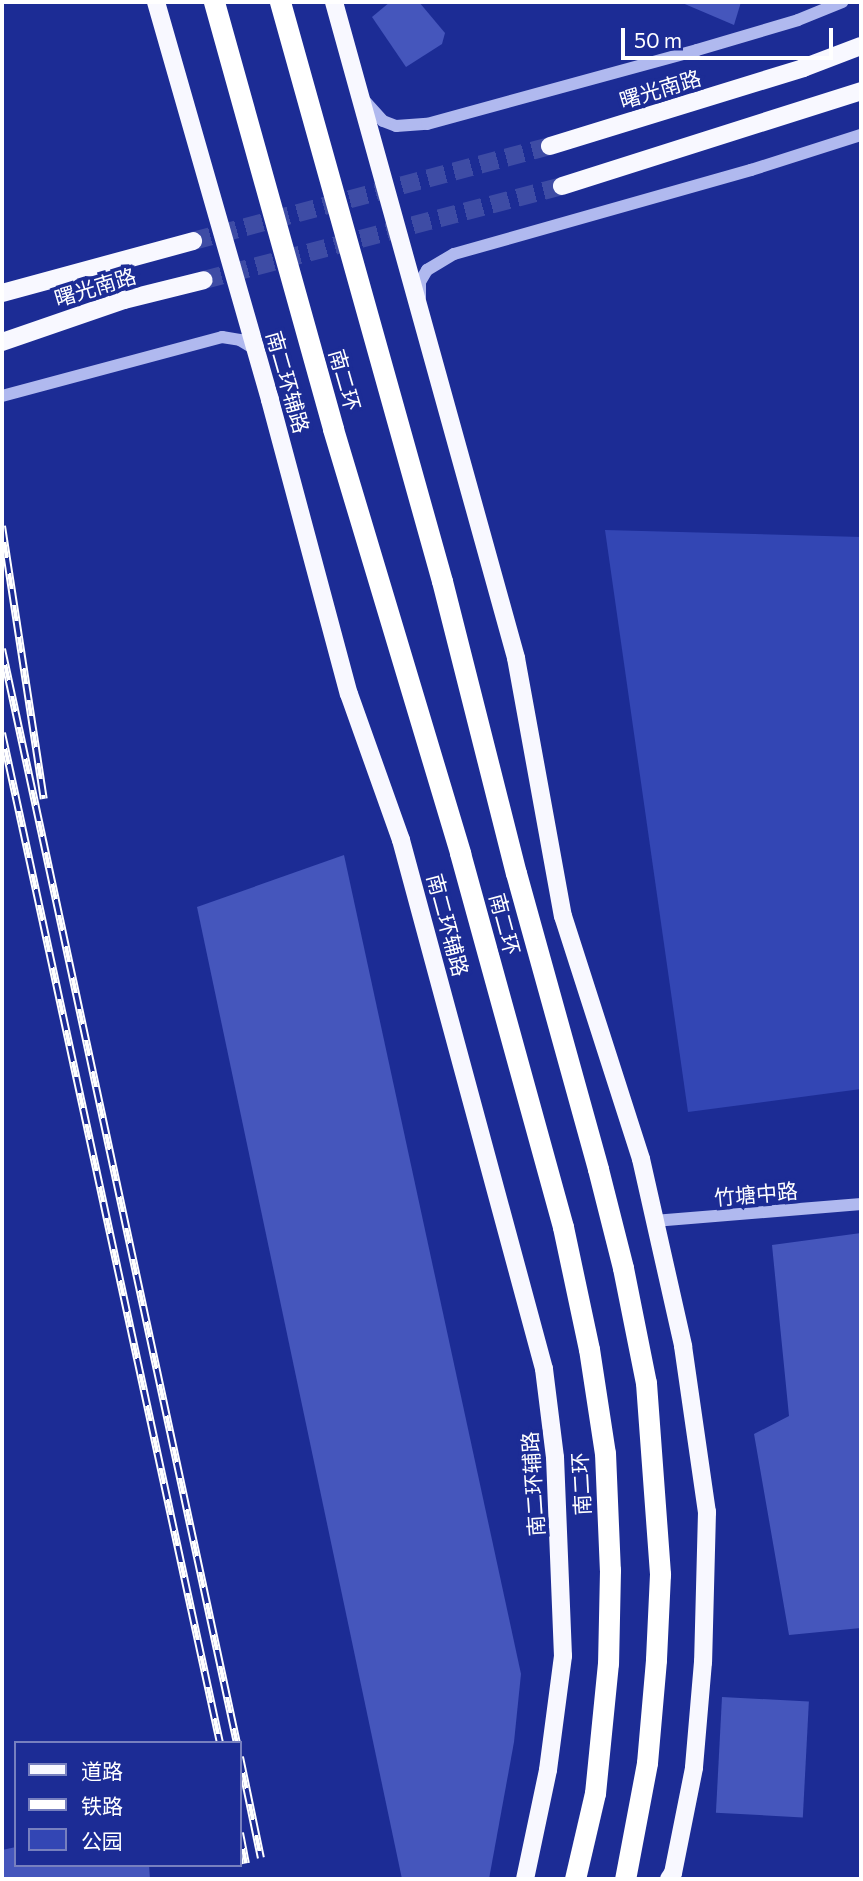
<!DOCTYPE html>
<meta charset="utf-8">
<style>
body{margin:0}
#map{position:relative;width:863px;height:1881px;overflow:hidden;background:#1c2c95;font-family:Commissioner,"Noto Sans SC",sans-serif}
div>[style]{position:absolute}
.green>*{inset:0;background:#3346b4}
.building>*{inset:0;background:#4556bc;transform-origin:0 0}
.major-tunnel>*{height:18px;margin-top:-9px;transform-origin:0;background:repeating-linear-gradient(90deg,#3e4ca5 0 18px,transparent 0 27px)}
.minor>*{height:12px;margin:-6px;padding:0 6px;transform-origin:6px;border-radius:6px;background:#b0b9ef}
.major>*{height:18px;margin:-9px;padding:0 9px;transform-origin:9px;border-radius:9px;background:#f8f8ff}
.highway>*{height:21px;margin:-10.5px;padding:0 10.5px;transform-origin:10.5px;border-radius:10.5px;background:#fff}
.rail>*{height:8px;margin-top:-4px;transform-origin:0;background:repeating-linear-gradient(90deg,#1c2c95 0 16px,#fff 0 32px);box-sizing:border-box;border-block:2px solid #fff}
span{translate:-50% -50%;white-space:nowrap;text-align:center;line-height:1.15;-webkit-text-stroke:7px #1c2c95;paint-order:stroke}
.street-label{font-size:21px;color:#fff}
.frame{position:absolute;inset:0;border:4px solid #fff;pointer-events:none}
.legend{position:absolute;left:14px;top:1741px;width:228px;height:126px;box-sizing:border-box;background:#1c2c95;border:2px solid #7780bf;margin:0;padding:9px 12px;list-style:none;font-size:21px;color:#fff}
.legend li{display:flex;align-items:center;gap:14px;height:35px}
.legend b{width:35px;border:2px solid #7780bf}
.scale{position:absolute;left:621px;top:28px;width:212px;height:32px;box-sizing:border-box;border:4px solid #fff;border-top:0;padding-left:9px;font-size:21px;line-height:24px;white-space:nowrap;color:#fff;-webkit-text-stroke:5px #1c2c95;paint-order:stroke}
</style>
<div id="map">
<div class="green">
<div style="clip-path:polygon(605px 530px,861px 537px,861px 1089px,688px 1112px)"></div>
</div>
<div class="building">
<div style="clip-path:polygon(390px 2px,419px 2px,445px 33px,442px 44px,406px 67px,372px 17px)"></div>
<div style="clip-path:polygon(680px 2px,741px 2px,734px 25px)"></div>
<div style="clip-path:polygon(344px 855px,521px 1674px,514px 1742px,489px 1879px,402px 1879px,197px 907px)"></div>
<div style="clip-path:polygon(861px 1233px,861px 1628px,789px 1635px,754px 1434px,789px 1416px,772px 1245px)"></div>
<div style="left:722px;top:1697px;width:87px;height:116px;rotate:3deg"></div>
<div style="clip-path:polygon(16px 1847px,16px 1865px,149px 1865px,150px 1879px,4px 1879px,2px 1850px)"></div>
</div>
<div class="major-tunnel">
<div style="left:193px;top:241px;width:369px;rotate:-14.9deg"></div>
<div style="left:204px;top:280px;width:370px;rotate:-14.7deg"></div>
</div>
<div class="minor">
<div style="left:364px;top:100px;width:28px;rotate:48deg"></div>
<div style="left:383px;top:121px;width:14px;rotate:21deg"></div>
<div style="left:396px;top:126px;width:31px;rotate:-4deg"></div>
<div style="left:427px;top:124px;width:280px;rotate:-15.3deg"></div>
<div style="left:697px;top:50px;width:105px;rotate:-16.5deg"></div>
<div style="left:798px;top:20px;width:48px;rotate:-22.2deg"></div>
<div style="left:420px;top:297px;width:15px;rotate:-90deg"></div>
<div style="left:420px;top:282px;width:14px;rotate:-60deg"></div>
<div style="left:427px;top:270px;width:31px;rotate:-31deg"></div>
<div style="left:454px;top:254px;width:309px;rotate:-15.8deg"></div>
<div style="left:751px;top:170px;width:115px;rotate:-17.7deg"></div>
<div style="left:2px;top:396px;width:228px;rotate:-15deg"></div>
<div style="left:222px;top:337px;width:18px;rotate:9deg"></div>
<div style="left:240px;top:340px;width:17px;rotate:31deg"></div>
<div style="left:654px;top:1221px;width:208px;rotate:-4.7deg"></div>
</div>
<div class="major">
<div style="left:156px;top:2px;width:414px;rotate:74deg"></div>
<div style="left:270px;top:400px;width:304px;rotate:75deg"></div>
<div style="left:349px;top:694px;width:155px;rotate:70.4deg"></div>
<div style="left:401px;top:840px;width:548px;rotate:74.87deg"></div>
<div style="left:544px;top:1369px;width:89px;rotate:82.9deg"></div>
<div style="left:555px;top:1457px;width:199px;rotate:87.7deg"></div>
<div style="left:563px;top:1656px;width:115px;rotate:97.5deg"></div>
<div style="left:548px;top:1770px;width:111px;rotate:101.9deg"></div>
<div style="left:334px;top:2px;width:681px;rotate:74.49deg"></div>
<div style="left:516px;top:658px;width:262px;rotate:79.7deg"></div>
<div style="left:563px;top:916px;width:255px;rotate:72.2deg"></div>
<div style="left:641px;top:1159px;width:192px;rotate:77.3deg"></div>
<div style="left:683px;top:1346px;width:168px;rotate:81.8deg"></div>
<div style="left:707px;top:1512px;width:150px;rotate:91.5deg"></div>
<div style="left:703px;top:1662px;width:106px;rotate:94.9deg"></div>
<div style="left:694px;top:1768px;width:107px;rotate:101.3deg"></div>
<div style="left:673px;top:1873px;width:7px;rotate:124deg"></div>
<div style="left:550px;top:146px;width:265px;rotate:-17.1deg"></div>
<div style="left:803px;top:68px;width:62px;rotate:-20.8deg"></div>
<div style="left:562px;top:186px;width:314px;rotate:-17.6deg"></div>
<div style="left:2px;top:293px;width:198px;rotate:-15.2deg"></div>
<div style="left:2px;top:342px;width:129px;rotate:-19deg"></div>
<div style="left:124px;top:300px;width:82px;rotate:-14deg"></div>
</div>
<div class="highway">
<div style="left:214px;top:2px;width:443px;rotate:74.4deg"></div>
<div style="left:333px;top:429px;width:443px;rotate:73.3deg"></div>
<div style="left:460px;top:853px;width:388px;rotate:74.6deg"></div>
<div style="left:563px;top:1227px;width:125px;rotate:78deg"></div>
<div style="left:589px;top:1349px;width:105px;rotate:81.3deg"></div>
<div style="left:605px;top:1453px;width:117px;rotate:87.6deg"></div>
<div style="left:610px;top:1570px;width:93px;rotate:91.2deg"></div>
<div style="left:608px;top:1663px;width:131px;rotate:95.7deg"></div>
<div style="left:595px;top:1793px;width:88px;rotate:103.1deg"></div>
<div style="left:280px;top:2px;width:601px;rotate:74.37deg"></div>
<div style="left:442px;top:581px;width:301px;rotate:75.8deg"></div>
<div style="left:516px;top:873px;width:307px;rotate:74.5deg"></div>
<div style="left:598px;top:1169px;width:102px;rotate:75.8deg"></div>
<div style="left:623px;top:1268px;width:117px;rotate:78.7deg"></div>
<div style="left:646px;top:1383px;width:192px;rotate:85.8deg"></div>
<div style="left:660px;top:1574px;width:86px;rotate:92.7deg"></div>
<div style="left:656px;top:1660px;width:103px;rotate:95deg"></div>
<div style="left:647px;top:1763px;width:118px;rotate:100.7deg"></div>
</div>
<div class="rail">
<div style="left:2px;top:526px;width:276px;rotate:81.3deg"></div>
<div style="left:2px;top:649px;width:1119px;rotate:77.88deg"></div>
<div style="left:2px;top:733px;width:1033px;rotate:77.82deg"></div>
<div style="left:240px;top:1757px;width:103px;rotate:78.3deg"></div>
<div style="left:240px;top:1833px;width:31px;rotate:79deg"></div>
</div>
<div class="street-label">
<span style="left:660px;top:89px;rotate:-17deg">曙光南路</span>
<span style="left:95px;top:287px;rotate:-17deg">曙光南路</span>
<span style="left:345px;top:380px;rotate:74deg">南二环</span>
<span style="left:288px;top:382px;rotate:74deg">南二环辅路</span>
<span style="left:505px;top:924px;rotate:75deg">南二环</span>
<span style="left:448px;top:925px;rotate:75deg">南二环辅路</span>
<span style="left:756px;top:1194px;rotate:-5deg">竹塘中路</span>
<span style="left:533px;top:1484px;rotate:-94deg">南二环辅路</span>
<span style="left:581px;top:1484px;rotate:-93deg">南二环</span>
</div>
<div class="frame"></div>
<ul class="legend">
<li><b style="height:9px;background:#f8f8ff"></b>道路</li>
<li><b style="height:9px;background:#fff"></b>铁路</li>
<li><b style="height:19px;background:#3346b4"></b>公园</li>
</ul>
<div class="scale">50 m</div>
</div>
